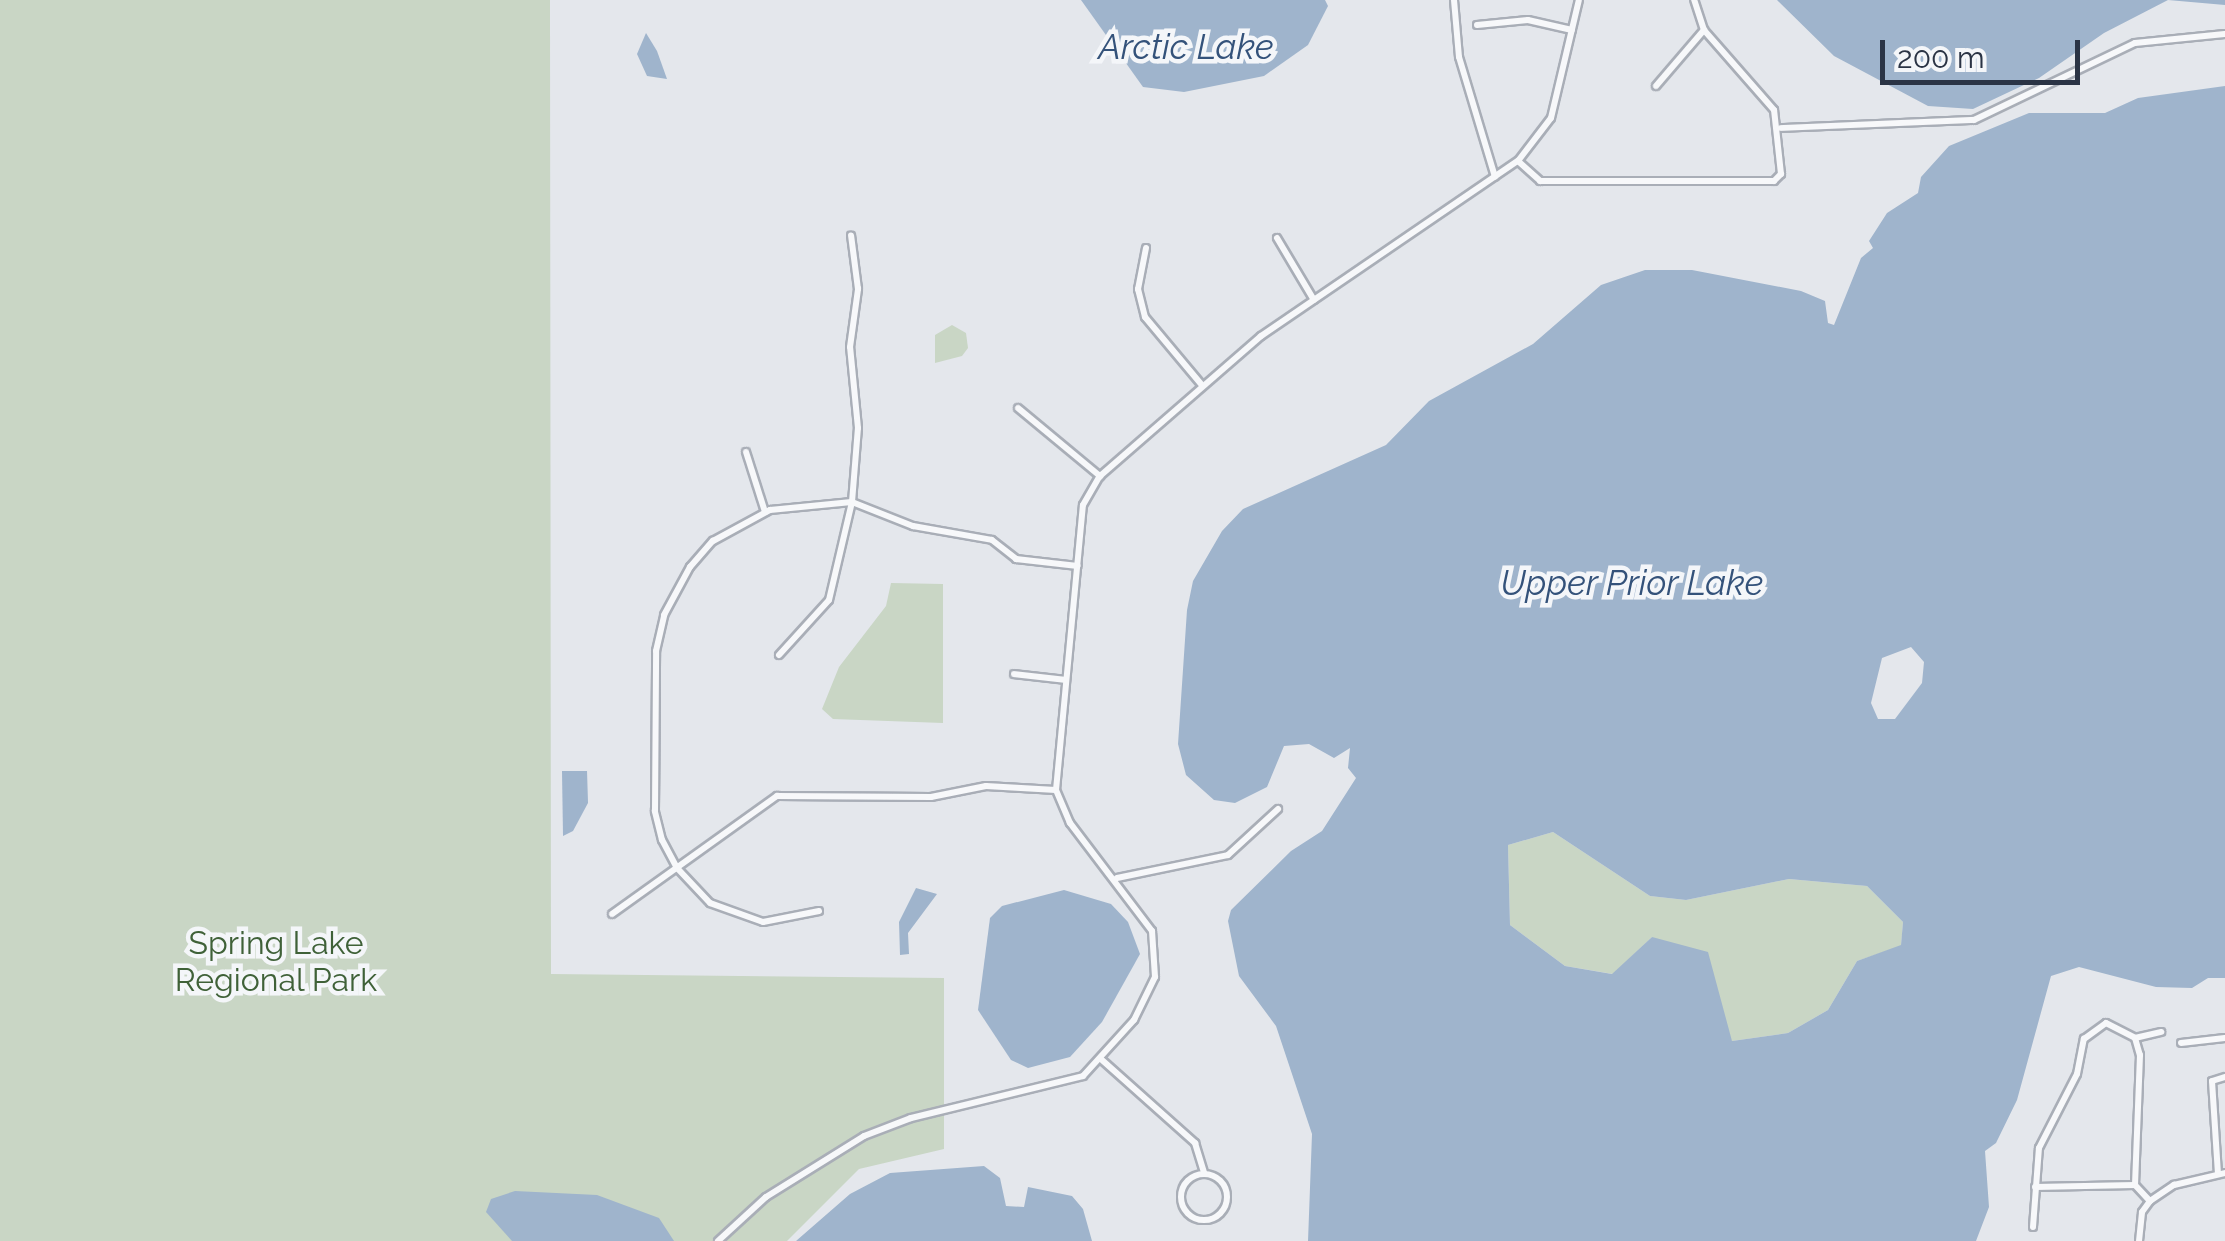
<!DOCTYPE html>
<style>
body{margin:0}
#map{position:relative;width:2225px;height:1241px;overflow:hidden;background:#e4e7ec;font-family:Raleway,sans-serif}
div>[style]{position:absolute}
.green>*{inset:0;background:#c9d6c5}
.water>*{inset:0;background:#9fb4cc}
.roads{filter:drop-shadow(2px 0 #a9aeb7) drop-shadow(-2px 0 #a9aeb7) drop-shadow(0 2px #a9aeb7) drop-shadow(0 -2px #a9aeb7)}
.minor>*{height:6px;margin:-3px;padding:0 3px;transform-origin:3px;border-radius:3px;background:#f7f8fa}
.minor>.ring{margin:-3px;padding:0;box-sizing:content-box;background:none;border:6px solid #f7f8fa;border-radius:50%}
span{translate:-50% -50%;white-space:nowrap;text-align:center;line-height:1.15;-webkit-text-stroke:9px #f4f6f9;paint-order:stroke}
.park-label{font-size:32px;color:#3f6138}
.water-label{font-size:35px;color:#34527a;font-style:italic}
.scale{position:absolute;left:1880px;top:40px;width:200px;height:45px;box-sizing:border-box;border:5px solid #2b3445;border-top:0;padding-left:12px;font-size:30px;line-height:35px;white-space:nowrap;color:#2b3445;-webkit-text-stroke:8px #f4f6f9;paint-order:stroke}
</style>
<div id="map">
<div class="green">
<div style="clip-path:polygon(0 0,550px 0,551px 974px,944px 978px,944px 1149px,859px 1169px,787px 1241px,0 1241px)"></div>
<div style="clip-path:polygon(952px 325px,966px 333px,968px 348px,962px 356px,935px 363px,935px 335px)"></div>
<div style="clip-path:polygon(891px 583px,943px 584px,943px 723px,833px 719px,822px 709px,839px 667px,886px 606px)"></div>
<div style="clip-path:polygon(1553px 832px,1650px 896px,1686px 900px,1789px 879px,1867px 886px,1903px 922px,1901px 946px,1857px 961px,1828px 1010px,1788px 1033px,1732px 1041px,1652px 937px,1613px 974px,1565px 966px,1510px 925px,1508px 845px)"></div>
</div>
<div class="water">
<div style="clip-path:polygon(1081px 0,1325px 0,1328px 6px,1308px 45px,1264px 76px,1184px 92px,1143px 87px)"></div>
<div style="clip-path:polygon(1777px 0,2225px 0,2225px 5px,2168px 0,2104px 33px,2039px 78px,1973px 109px,1928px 106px,1834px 56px)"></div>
<div style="clip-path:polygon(646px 33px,657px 51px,667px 79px,647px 76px,637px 54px)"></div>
<div style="clip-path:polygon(evenodd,2225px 86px,2225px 978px,2208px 978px,2192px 988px,2156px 987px,2079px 967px,2051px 976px,2017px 1100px,1996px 1143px,1985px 1151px,1989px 1207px,1976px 1241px,1308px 1241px,1312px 1134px,1276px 1026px,1239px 976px,1228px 921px,1231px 910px,1291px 851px,1322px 831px,1356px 778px,1348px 768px,1350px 748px,1334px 758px,1309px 744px,1284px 746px,1267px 787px,1235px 803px,1214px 800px,1186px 775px,1178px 744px,1187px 610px,1193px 581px,1222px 531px,1243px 509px,1386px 445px,1429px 401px,1533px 344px,1601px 285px,1645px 270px,1692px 270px,1801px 291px,1825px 301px,1828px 323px,1834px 325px,1861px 258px,1873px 248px,1869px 241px,1887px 213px,1918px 193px,1921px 177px,1949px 146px,2029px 113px,2105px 113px,2138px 98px,2225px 86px,1911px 647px,1924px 662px,1922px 683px,1895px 719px,1878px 719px,1871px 703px,1882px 658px,1911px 647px,2225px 86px,1553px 832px,1650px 896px,1686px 900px,1789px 879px,1867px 886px,1903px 922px,1901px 945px,1857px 961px,1828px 1010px,1788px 1033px,1732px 1041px,1708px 952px,1652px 937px,1612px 974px,1565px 966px,1510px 925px,1508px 845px,1553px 832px)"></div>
<div style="clip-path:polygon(562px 771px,587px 771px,588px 803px,573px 831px,563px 836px)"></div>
<div style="clip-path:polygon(916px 888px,937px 894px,908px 933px,909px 954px,900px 955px,899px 922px)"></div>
<div style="clip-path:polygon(1064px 890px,1111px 904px,1128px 922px,1140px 954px,1102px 1022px,1070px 1057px,1028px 1068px,1011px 1060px,978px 1010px,990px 918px,1002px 906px)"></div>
<div style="clip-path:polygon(984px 1166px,1000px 1178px,1006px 1206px,1024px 1207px,1028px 1187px,1072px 1196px,1083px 1209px,1092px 1241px,796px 1241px,850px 1194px,890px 1173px)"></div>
<div style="clip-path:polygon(515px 1191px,597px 1195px,659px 1218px,674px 1241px,512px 1241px,486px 1212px,491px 1199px)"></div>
</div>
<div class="roads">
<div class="minor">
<div style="left:1454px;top:0;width:57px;rotate:85deg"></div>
<div style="left:1459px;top:57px;width:125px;rotate:73.3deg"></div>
<div style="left:1477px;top:25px;width:51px;rotate:-5.6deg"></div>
<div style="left:1528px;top:20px;width:45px;rotate:12.8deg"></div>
<div style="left:1656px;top:86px;width:74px;rotate:-49.4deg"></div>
<div style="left:1781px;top:128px;width:193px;rotate:-2.4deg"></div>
<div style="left:1974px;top:120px;width:178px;rotate:-25.6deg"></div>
<div style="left:2135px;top:43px;width:90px;rotate:-5.7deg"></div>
<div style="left:1518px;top:161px;width:30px;rotate:42deg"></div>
<div style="left:1540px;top:181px;width:234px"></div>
<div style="left:1774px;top:181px;width:10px;rotate:-45deg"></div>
<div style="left:1781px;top:174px;width:64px;rotate:-96.2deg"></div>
<div style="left:1774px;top:110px;width:106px;rotate:-131.2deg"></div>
<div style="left:1704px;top:30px;width:32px;rotate:-108deg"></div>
<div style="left:1277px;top:238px;width:72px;rotate:59.2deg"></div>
<div style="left:1146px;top:248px;width:42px;rotate:101deg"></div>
<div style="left:1138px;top:289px;width:29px;rotate:76deg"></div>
<div style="left:1145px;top:317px;width:87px;rotate:50.1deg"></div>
<div style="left:1018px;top:408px;width:107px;rotate:39.7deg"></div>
<div style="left:746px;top:452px;width:63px;rotate:72.4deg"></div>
<div style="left:779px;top:655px;width:74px;rotate:-47.7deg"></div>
<div style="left:829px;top:600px;width:101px;rotate:-76.8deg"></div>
<div style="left:852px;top:502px;width:74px;rotate:-85.4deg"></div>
<div style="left:858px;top:428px;width:81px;rotate:-95.6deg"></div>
<div style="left:850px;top:347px;width:59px;rotate:-82.1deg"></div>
<div style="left:858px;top:289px;width:54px;rotate:-97.4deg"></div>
<div style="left:1014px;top:674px;width:52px;rotate:6.6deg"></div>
<div style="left:1117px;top:878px;width:113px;rotate:-11.7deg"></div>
<div style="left:1228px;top:855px;width:68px;rotate:-42.6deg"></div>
<div style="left:819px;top:911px;width:57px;rotate:168.9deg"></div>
<div style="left:763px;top:922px;width:56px;rotate:-160.3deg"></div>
<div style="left:710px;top:903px;width:48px;rotate:-133.3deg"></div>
<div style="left:677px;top:868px;width:32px;rotate:-118deg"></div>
<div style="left:662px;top:840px;width:30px;rotate:-104deg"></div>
<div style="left:655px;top:811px;width:160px;rotate:-89.6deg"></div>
<div style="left:656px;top:651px;width:37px;rotate:-77deg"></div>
<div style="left:664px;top:615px;width:55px;rotate:-61.6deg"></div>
<div style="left:690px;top:567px;width:35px;rotate:-49deg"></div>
<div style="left:713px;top:541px;width:65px;rotate:-28.5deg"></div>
<div style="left:770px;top:510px;width:82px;rotate:-5.6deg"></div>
<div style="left:852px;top:502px;width:66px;rotate:21.5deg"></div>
<div style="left:913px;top:526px;width:80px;rotate:10deg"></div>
<div style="left:992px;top:540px;width:31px;rotate:38deg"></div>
<div style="left:1016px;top:559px;width:62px;rotate:6.4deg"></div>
<div style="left:612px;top:914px;width:203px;rotate:-35.6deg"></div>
<div style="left:777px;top:796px;width:154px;rotate:0.4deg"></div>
<div style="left:931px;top:797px;width:56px;rotate:-11.3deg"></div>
<div style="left:986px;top:786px;width:70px;rotate:3.3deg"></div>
<div style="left:2135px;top:1038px;width:27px;rotate:-13deg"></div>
<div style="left:2181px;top:1043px;width:44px;rotate:-6.5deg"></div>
<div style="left:1102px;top:1060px;width:125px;rotate:41.7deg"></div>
<div style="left:1195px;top:1143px;width:31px;rotate:73deg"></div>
<div class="ring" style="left:1181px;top:1174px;width:40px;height:40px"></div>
<div style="left:2218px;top:1174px;width:93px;rotate:-93.7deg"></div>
<div style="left:2212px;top:1081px;width:14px;rotate:-17deg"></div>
<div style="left:2035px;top:1187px;width:100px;rotate:-1.1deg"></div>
<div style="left:2135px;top:1185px;width:22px;rotate:47deg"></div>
<div style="left:2150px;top:1201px;width:29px;rotate:-34deg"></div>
<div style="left:2174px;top:1185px;width:52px;rotate:-13.2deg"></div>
<div style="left:2033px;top:1227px;width:79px;rotate:-85.7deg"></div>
<div style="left:2039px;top:1148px;width:83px;rotate:-62.8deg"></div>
<div style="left:2077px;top:1074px;width:36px;rotate:-79deg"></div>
<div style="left:2084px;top:1039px;width:27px;rotate:-36deg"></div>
<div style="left:2106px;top:1023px;width:33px;rotate:27deg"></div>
<div style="left:2135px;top:1038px;width:18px;rotate:74deg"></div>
<div style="left:2140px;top:1055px;width:130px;rotate:92.2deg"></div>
<div style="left:718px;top:1241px;width:65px;rotate:-42.5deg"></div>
<div style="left:766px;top:1197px;width:115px;rotate:-31.9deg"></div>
<div style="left:864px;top:1136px;width:50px;rotate:-21deg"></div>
<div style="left:911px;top:1118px;width:177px;rotate:-13.7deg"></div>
<div style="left:1083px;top:1076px;width:76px;rotate:-47.7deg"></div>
<div style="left:1134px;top:1020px;width:48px;rotate:-64deg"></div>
<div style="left:1155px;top:977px;width:46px;rotate:-93.7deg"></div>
<div style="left:1152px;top:931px;width:136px;rotate:-127.2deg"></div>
<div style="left:1070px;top:823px;width:36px;rotate:-113deg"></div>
<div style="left:1056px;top:790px;width:286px;rotate:-84.6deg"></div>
<div style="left:1083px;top:505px;width:34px;rotate:-60deg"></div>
<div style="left:1100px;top:476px;width:213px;rotate:-41deg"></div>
<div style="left:1261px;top:336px;width:311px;rotate:-34.3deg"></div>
<div style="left:1518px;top:161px;width:54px;rotate:-52.5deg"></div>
<div style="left:1551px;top:118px;width:121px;rotate:-76.7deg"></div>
<div style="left:2139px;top:1241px;width:29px;rotate:-84deg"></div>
<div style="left:2142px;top:1212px;width:14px;rotate:-54deg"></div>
</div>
</div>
<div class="park-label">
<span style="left:276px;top:962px">Spring Lake<br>Regional Park</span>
</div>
<div class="water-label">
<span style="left:1186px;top:47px">Arctic Lake</span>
<span style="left:1632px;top:583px">Upper Prior Lake</span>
</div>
<div class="scale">200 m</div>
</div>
